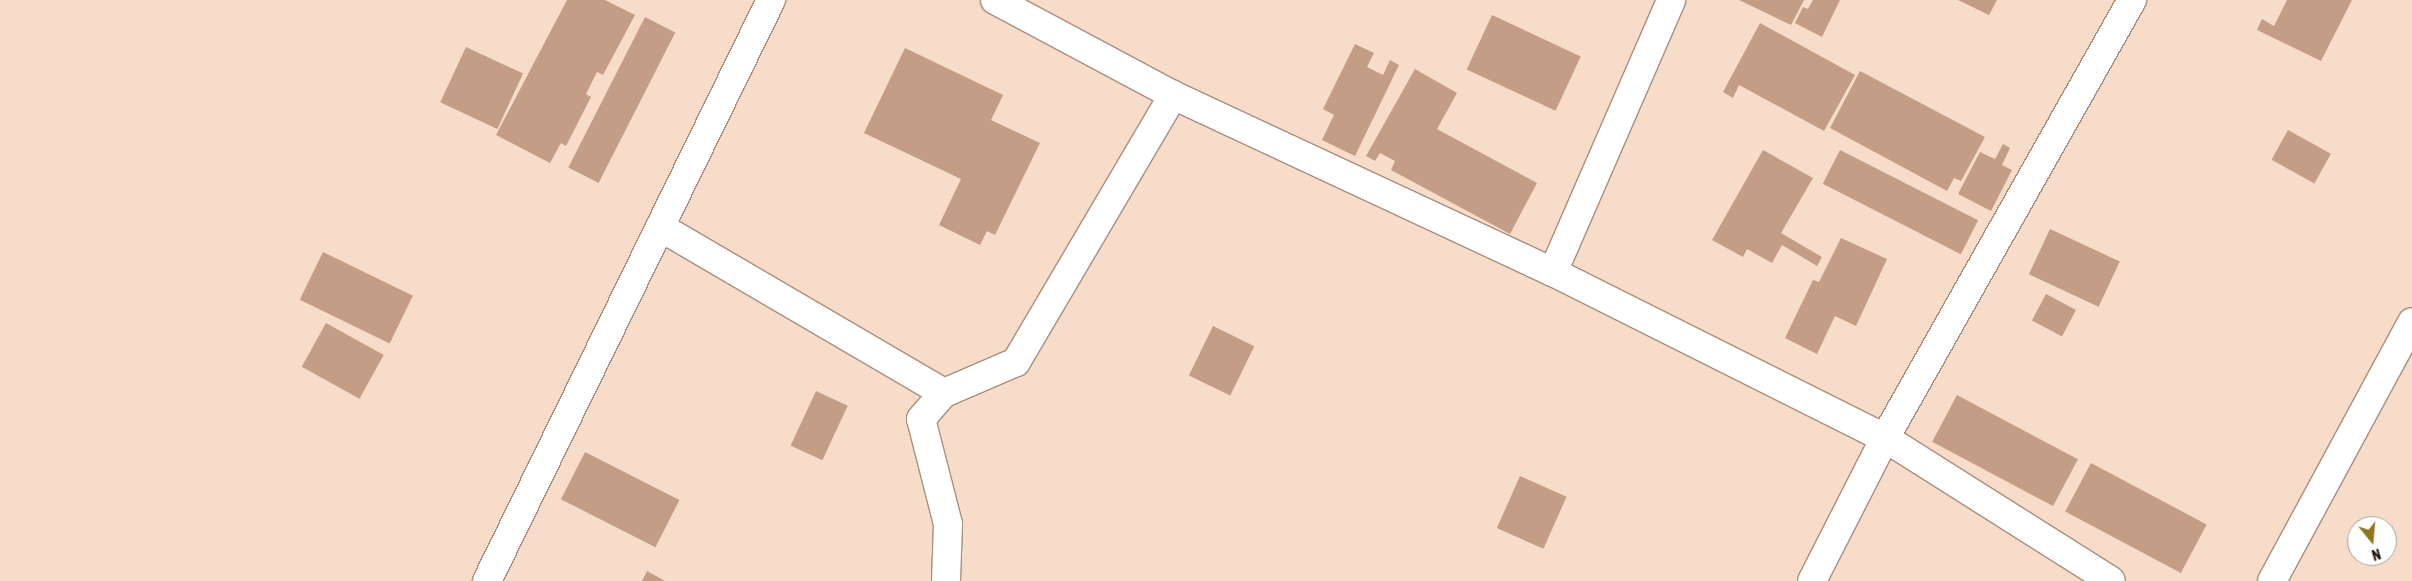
<!DOCTYPE html>
<style>
body{margin:0}
#map{position:relative;width:2412px;height:581px;overflow:hidden;background:#f8dcca;font-family:"Asap Condensed",sans-serif}
div>[style]{position:absolute}
.building>*{inset:0;background:#c39d86;transform-origin:0 0}
.roads{filter:drop-shadow(1px 0 #a98e7e) drop-shadow(-1px 0 #a98e7e) drop-shadow(0 1px #a98e7e) drop-shadow(0 -1px #a98e7e)}
.street>*{height:28px;margin:-14px;padding:0 14px;transform-origin:14px;border-radius:14px;background:#fff}
span{translate:-50% -50%;white-space:nowrap;text-align:center;line-height:1.15;-webkit-text-stroke:4px #fff;paint-order:stroke}
.north{position:absolute;left:2347px;top:516px;width:50px;height:50px;box-sizing:border-box;background:#fff;border:1px solid #a5a19f;border-radius:50%;rotate:163deg;font-size:14px;font-weight:700;line-height:20px;text-align:center;color:#1e140e}
.north::after{content:'';display:block;margin:auto;width:18px;height:22px;background:#8f761b;clip-path:polygon(50% 0,100% 100%,50% 72%,0 100%)}
</style>
<div id="map">
<div class="building">
<div style="clip-path:polygon(567px 0,605px 0,635px 15px,603px 75px,597px 72px,586px 94px,591px 97px,566px 146px,561px 143px,550px 163px,496px 135px)"></div>
<div style="clip-path:polygon(1739px 0,1804px 0,1791px 25px)"></div>
<div style="clip-path:polygon(1813px 0,1840px 0,1822px 37px,1795px 23px,1803px 7px,1808px 9px)"></div>
<div style="clip-path:polygon(1958px 0,1997px 0,1989px 15px)"></div>
<div style="clip-path:polygon(2287px 0,2352px 0,2321px 61px,2257px 30px,2262px 19px,2274px 26px)"></div>
<div style="left:1492px;top:15px;width:98px;height:60px;rotate:25deg"></div>
<div style="left:645px;top:17px;width:34px;height:169px;rotate:27deg"></div>
<div style="clip-path:polygon(1760px 23px,1855px 75px,1824px 131px,1739px 85px,1733px 98px,1723px 92px)"></div>
<div style="clip-path:polygon(1355px 44px,1374px 53px,1367px 67px,1383px 75px,1390px 60px,1399px 65px,1355px 156px,1322px 140px,1334px 115px,1323px 109px)"></div>
<div style="left:466px;top:47px;width:63px;height:61px;rotate:25deg"></div>
<div style="clip-path:polygon(905px 48px,1003px 95px,991px 120px,1040px 143px,995px 235px,987px 231px,980px 245px,939px 225px,961px 179px,864px 133px)"></div>
<div style="clip-path:polygon(1415px 69px,1457px 93px,1437px 129px,1537px 183px,1510px 234px,1391px 170px,1395px 161px,1380px 153px,1375px 161px,1366px 156px)"></div>
<div style="clip-path:polygon(1860px 71px,1985px 137px,1961px 181px,1954px 178px,1947px 191px,1830px 128px)"></div>
<div style="left:2288px;top:130px;width:49px;height:34px;rotate:29deg"></div>
<div style="clip-path:polygon(2003px 144px,2010px 148px,2002px 165px,2012px 170px,1991px 211px,1958px 194px,1980px 152px,1995px 159px)"></div>
<div style="clip-path:polygon(1763px 150px,1813px 178px,1781px 233px,1822px 257px,1817px 266px,1782px 245px,1772px 263px,1747px 249px,1743px 257px,1712px 240px)"></div>
<div style="left:1840px;top:150px;width:155px;height:38px;rotate:27deg"></div>
<div style="left:2050px;top:229px;width:77px;height:50px;rotate:25deg"></div>
<div style="clip-path:polygon(1841px 238px,1887px 259px,1856px 326px,1835px 316px,1817px 354px,1785px 338px,1813px 280px,1819px 282px)"></div>
<div style="left:323px;top:252px;width:100px;height:53px;rotate:26deg"></div>
<div style="left:2046px;top:294px;width:34px;height:30px;rotate:28deg"></div>
<div style="left:326px;top:323px;width:66px;height:50px;rotate:29deg"></div>
<div style="left:1213px;top:326px;width:46px;height:55px;rotate:26deg"></div>
<div style="left:816px;top:391px;width:35px;height:60px;rotate:25deg"></div>
<div style="left:1957px;top:395px;width:137px;height:53px;rotate:28deg"></div>
<div style="left:585px;top:452px;width:106px;height:53px;rotate:27deg"></div>
<div style="left:2091px;top:463px;width:131px;height:55px;rotate:28deg"></div>
<div style="left:1520px;top:476px;width:51px;height:57px;rotate:24deg"></div>
<div style="clip-path:polygon(647px 571px,665px 581px,642px 581px)"></div>
</div>
<div class="roads">
<div class="street">
<div style="left:995px;top:0;width:202px;rotate:28.1deg"></div>
<div style="left:1173px;top:95px;width:419px;rotate:25deg"></div>
<div style="left:1553px;top:272px;width:371px;rotate:26.6deg"></div>
<div style="left:1885px;top:438px;width:267px;rotate:32.3deg"></div>
<div style="left:660px;top:227px;width:329px;rotate:30.3deg"></div>
<div style="left:1553px;top:272px;width:296px;rotate:-66.5deg"></div>
<div style="left:487px;top:581px;width:647px;rotate:-63.95deg"></div>
<div style="left:946px;top:581px;width:57px;rotate:-88deg"></div>
<div style="left:948px;top:524px;width:108px;rotate:-104.4deg"></div>
<div style="left:921px;top:419px;width:35px;rotate:-49deg"></div>
<div style="left:944px;top:393px;width:78px;rotate:-23.3deg"></div>
<div style="left:1016px;top:362px;width:310px;rotate:-59.5deg"></div>
<div style="left:1812px;top:581px;width:161px;rotate:-63deg"></div>
<div style="left:1885px;top:438px;width:503px;rotate:-60.58deg"></div>
<div style="left:2272px;top:581px;width:294px;rotate:-61.6deg"></div>
</div>
</div>
<div class="north">N</div>
</div>
